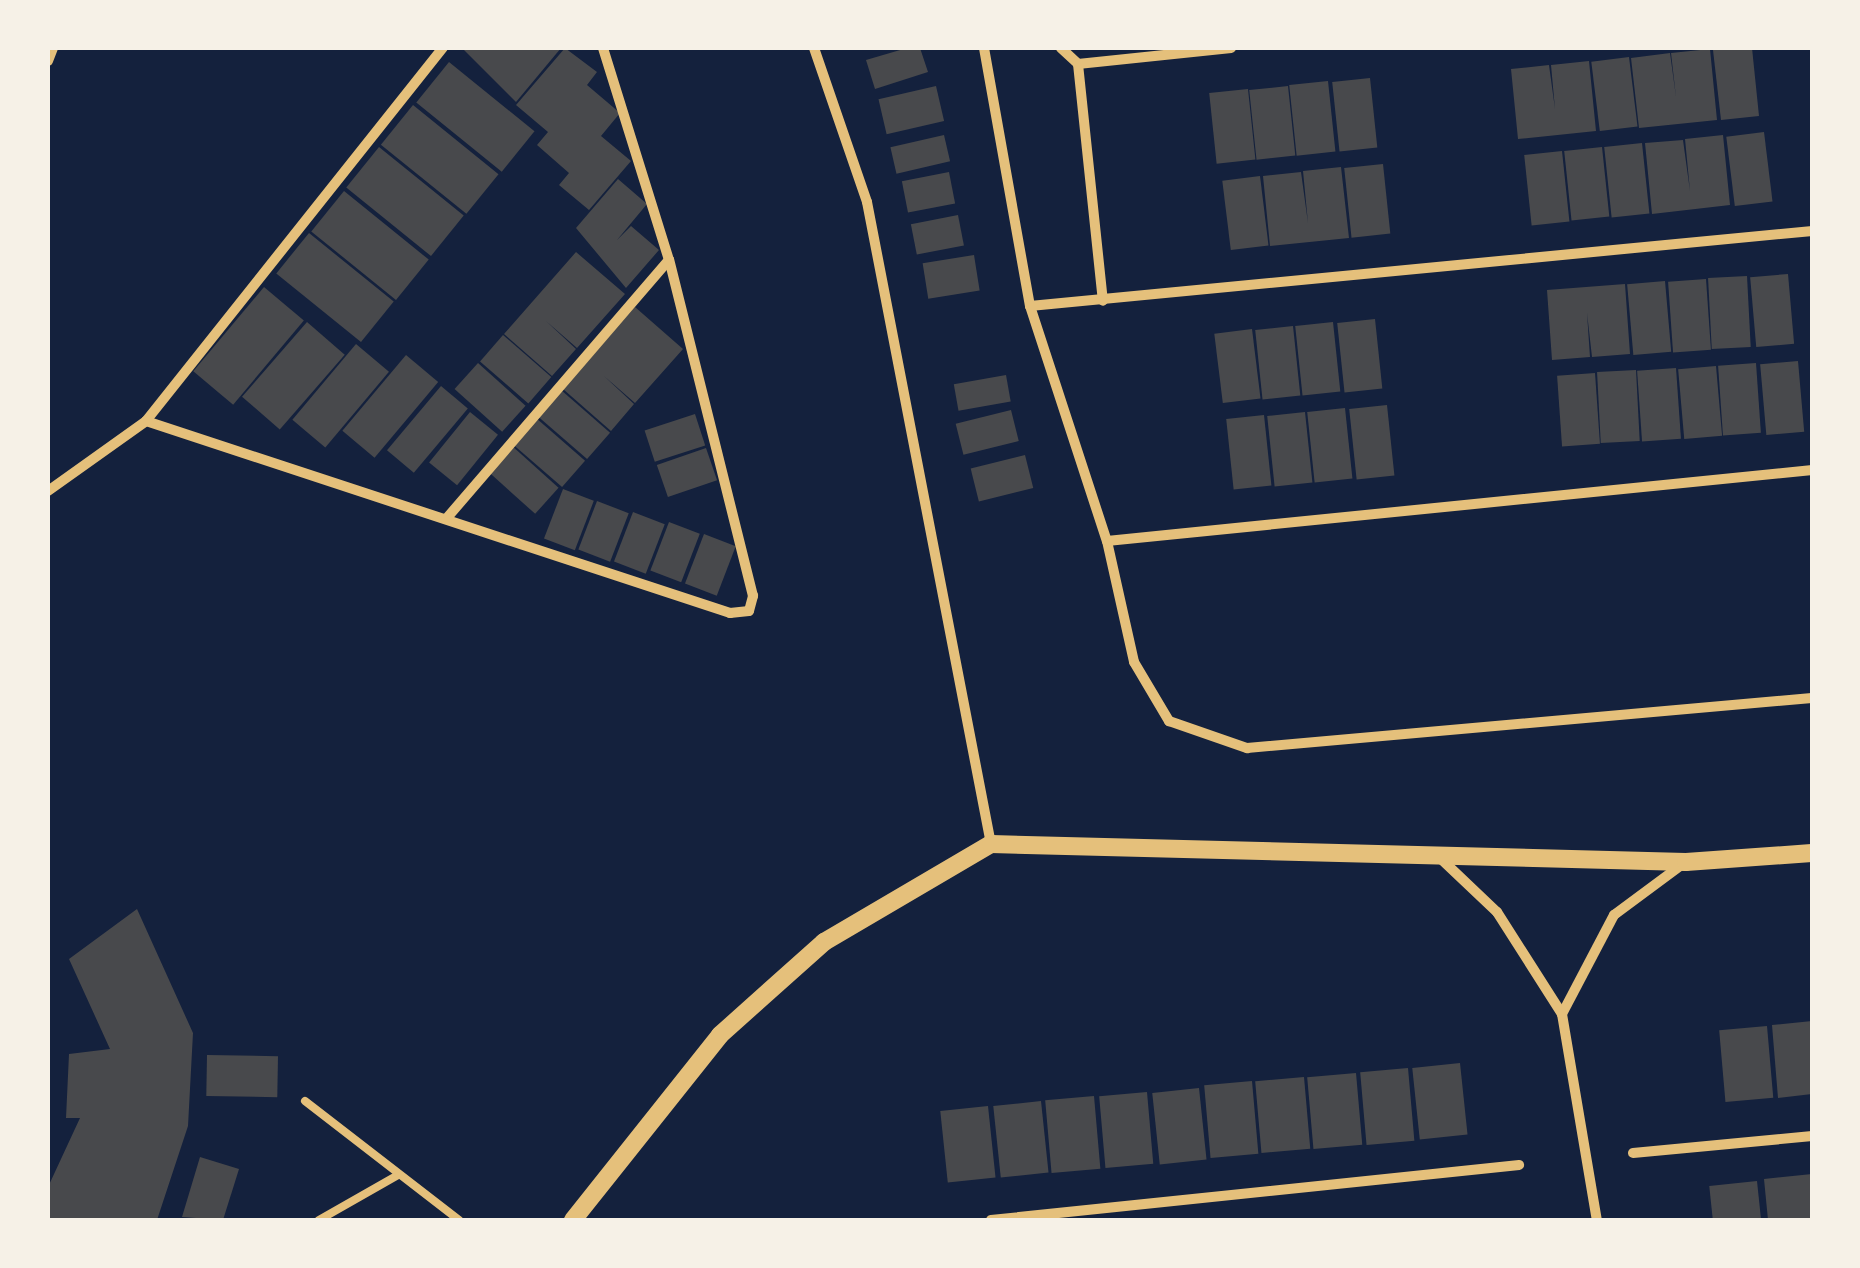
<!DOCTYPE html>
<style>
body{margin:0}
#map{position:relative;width:1860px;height:1268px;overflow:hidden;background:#14213d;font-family:Mulish,sans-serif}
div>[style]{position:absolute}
.building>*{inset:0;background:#48494c;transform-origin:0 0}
.service>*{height:8px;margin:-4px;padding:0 4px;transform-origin:4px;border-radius:4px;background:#e5c07b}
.minor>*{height:10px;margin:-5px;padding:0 5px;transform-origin:5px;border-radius:5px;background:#e5c07b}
.tertiary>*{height:18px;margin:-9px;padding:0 9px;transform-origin:9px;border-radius:9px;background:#e5c07b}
span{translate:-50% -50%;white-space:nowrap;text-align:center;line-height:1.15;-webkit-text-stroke:8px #f6f1e7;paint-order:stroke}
.frame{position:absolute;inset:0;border:50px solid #f6f1e7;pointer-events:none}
</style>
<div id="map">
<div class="building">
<div style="clip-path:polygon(462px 48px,561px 48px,516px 102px)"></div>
<div style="clip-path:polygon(565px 48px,597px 72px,587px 85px,620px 113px,601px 136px,631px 161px,589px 210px,559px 185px,569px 173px,537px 145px,548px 132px,516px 105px)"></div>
<div style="clip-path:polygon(907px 48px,920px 48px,928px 72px,875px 89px,866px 60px)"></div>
<div style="clip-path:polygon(1735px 48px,1752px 48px,1759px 116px,1721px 120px,1713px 50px)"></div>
<div style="clip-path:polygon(1710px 49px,1717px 120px,1639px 128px,1631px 58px,1670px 53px,1676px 97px,1671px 53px)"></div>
<div style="left:1629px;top:57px;width:70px;height:38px;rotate:83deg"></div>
<div style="clip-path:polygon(1589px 61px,1596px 131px,1518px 139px,1511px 69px,1549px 65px,1555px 109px,1551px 65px)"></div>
<div style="left:449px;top:62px;width:110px;height:52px;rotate:39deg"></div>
<div style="left:1370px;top:78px;width:70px;height:38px;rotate:84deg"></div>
<div style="left:1328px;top:81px;width:71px;height:39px;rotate:84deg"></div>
<div style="left:936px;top:86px;width:36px;height:59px;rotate:77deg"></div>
<div style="left:1288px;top:86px;width:70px;height:39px;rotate:84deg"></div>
<div style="left:1248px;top:89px;width:71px;height:39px;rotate:84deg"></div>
<div style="left:413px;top:105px;width:110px;height:51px;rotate:39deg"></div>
<div style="left:1764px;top:132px;width:70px;height:38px;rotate:83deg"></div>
<div style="left:944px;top:135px;width:27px;height:55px;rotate:77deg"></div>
<div style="clip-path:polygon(1723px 135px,1730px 205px,1652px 214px,1645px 143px,1683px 140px,1690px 191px,1685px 139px)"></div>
<div style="left:1642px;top:143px;width:71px;height:38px;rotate:84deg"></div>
<div style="left:379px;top:147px;width:109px;height:52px;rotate:39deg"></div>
<div style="left:1602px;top:147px;width:70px;height:38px;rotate:84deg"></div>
<div style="left:1562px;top:151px;width:71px;height:38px;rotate:84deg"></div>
<div style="left:1383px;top:164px;width:70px;height:39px;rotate:84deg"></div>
<div style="clip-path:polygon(1341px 167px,1349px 238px,1270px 246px,1263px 176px,1301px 172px,1308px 223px,1303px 171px)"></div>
<div style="left:949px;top:172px;width:32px;height:48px;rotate:79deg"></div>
<div style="left:1260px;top:176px;width:70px;height:38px;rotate:83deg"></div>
<div style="clip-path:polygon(618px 179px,647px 204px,617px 240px,631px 226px,659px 250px,626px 288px,576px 228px)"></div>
<div style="left:344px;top:191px;width:109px;height:52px;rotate:39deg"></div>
<div style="left:958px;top:215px;width:31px;height:48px;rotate:79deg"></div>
<div style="left:309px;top:233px;width:109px;height:52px;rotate:39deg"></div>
<div style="clip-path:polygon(576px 252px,625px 294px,577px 348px,546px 321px,576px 349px,552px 376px,504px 334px)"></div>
<div style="left:974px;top:255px;width:36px;height:52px;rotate:81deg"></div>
<div style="left:1788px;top:274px;width:70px;height:38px;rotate:85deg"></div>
<div style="left:1747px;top:276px;width:71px;height:39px;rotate:87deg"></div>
<div style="left:1706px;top:279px;width:71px;height:38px;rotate:86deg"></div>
<div style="left:1665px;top:281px;width:71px;height:38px;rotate:85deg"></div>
<div style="clip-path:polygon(1625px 284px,1630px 354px,1592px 357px,1587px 313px,1590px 357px,1552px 360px,1547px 290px)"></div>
<div style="left:264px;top:287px;width:52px;height:110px;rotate:40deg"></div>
<div style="clip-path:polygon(635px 307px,683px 349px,635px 403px,604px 376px,634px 404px,611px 431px,563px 389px)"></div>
<div style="left:1375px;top:319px;width:70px;height:38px;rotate:84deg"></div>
<div style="left:307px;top:322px;width:50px;height:99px;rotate:41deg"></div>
<div style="left:1333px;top:322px;width:70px;height:38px;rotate:84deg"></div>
<div style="left:1293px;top:326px;width:70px;height:38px;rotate:84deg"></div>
<div style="left:1252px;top:329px;width:70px;height:38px;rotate:83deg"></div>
<div style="left:503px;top:335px;width:64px;height:35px;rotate:41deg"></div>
<div style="left:356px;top:344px;width:43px;height:99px;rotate:40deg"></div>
<div style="left:406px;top:355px;width:42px;height:99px;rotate:40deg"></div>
<div style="left:1798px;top:361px;width:71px;height:38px;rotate:85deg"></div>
<div style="left:478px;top:363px;width:64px;height:35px;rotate:42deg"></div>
<div style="left:1756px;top:363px;width:70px;height:38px;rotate:86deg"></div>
<div style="left:1716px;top:366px;width:70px;height:38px;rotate:85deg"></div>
<div style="left:1676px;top:368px;width:71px;height:39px;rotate:86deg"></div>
<div style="left:1636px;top:370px;width:71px;height:39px;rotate:87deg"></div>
<div style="left:1595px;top:373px;width:71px;height:38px;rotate:86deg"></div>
<div style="left:1006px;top:375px;width:27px;height:53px;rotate:80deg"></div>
<div style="left:441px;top:386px;width:35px;height:84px;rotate:40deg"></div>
<div style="left:561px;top:390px;width:65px;height:35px;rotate:41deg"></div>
<div style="left:1387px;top:405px;width:71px;height:38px;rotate:84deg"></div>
<div style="left:1345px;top:408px;width:71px;height:38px;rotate:84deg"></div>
<div style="left:1011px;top:410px;width:32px;height:57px;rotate:76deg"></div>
<div style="left:470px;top:412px;width:36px;height:65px;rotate:39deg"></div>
<div style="left:1305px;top:412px;width:71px;height:38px;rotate:84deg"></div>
<div style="left:695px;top:414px;width:33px;height:53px;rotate:72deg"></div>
<div style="left:1264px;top:415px;width:71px;height:38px;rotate:84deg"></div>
<div style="left:536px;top:418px;width:65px;height:35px;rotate:41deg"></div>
<div style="left:511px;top:445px;width:64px;height:35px;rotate:42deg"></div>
<div style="left:706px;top:448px;width:34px;height:52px;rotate:71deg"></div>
<div style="left:1025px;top:455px;width:34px;height:56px;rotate:76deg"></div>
<div style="left:563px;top:489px;width:33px;height:53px;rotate:21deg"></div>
<div style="left:597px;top:501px;width:34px;height:52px;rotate:21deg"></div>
<div style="left:633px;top:512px;width:34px;height:53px;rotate:21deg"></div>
<div style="left:669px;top:522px;width:33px;height:52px;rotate:21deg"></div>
<div style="left:704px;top:534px;width:34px;height:53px;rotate:21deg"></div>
<div style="clip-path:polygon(137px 909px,193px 1033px,188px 1126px,157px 1220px,48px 1220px,48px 1187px,80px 1118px,66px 1118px,69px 1054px,110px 1049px,69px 959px)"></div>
<div style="clip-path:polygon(1812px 1021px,1812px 1094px,1778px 1098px,1772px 1025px)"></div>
<div style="left:1767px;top:1026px;width:72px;height:48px;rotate:85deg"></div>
<div style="left:207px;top:1055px;width:71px;height:41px;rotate:1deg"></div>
<div style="left:1460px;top:1063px;width:72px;height:48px;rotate:84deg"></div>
<div style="left:1408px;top:1068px;width:73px;height:48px;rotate:85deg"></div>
<div style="left:1356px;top:1073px;width:72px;height:49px;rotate:85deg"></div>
<div style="left:1304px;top:1077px;width:72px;height:49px;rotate:85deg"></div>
<div style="left:1252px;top:1081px;width:73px;height:48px;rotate:85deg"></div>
<div style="left:1199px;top:1088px;width:72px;height:47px;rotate:84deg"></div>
<div style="left:1147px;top:1092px;width:72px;height:48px;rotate:85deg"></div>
<div style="left:1094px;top:1096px;width:73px;height:49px;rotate:85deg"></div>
<div style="left:1041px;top:1101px;width:72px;height:48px;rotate:84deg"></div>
<div style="left:988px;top:1106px;width:72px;height:48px;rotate:84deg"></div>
<div style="clip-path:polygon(200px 1157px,239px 1169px,223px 1220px,182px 1217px)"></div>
<div style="clip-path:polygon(1812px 1174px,1812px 1220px,1768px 1220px,1764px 1179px)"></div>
<div style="left:1757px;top:1181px;width:39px;height:48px;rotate:84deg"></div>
</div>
<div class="service">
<div style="left:305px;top:1101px;width:195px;rotate:37.7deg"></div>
<div style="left:319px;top:1220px;width:91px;rotate:-29.7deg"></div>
</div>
<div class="minor">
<div style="left:814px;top:48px;width:163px;rotate:71deg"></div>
<div style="left:867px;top:202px;width:654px;rotate:79.07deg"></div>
<div style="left:984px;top:48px;width:262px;rotate:79.9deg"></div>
<div style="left:1030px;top:306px;width:247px;rotate:71.9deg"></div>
<div style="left:1107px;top:541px;width:124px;rotate:77.4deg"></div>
<div style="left:1134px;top:662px;width:69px;rotate:59.3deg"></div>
<div style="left:1169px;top:721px;width:83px;rotate:19.1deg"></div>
<div style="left:1247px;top:748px;width:567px;rotate:-5.06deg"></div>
<div style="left:1061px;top:48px;width:23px;rotate:43deg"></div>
<div style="left:1078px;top:64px;width:154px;rotate:-6deg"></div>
<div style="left:48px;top:61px;width:14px;rotate:-69deg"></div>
<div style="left:1078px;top:64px;width:238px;rotate:84deg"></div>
<div style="left:1030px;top:306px;width:786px;rotate:-5.48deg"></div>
<div style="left:146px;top:421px;width:615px;rotate:18.2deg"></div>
<div style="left:730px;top:613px;width:19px;rotate:-6deg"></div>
<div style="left:749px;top:611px;width:16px;rotate:-75deg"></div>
<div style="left:753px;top:596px;width:346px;rotate:-104deg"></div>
<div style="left:669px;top:260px;width:222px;rotate:-107.3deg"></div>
<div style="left:48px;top:491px;width:120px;rotate:-35.5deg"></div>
<div style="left:146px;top:421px;width:477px;rotate:-51.5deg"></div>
<div style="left:446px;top:519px;width:342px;rotate:-49.3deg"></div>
<div style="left:1107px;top:541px;width:709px;rotate:-5.75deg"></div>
<div style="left:1439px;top:857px;width:80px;rotate:43.5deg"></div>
<div style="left:1497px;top:912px;width:121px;rotate:57.5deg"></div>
<div style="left:1562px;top:1014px;width:209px;rotate:80.4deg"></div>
<div style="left:1562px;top:1014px;width:112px;rotate:-62.3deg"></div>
<div style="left:1614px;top:915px;width:86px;rotate:-36.5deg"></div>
<div style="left:1633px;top:1153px;width:180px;rotate:-5.4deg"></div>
<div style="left:991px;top:1220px;width:531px;rotate:-5.95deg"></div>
</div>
<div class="tertiary">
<div style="left:573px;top:1220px;width:236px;rotate:-51.5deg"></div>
<div style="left:720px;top:1035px;width:140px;rotate:-41.8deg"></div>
<div style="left:824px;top:942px;width:194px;rotate:-30.4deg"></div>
<div style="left:991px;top:844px;width:695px;rotate:1.48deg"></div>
<div style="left:1686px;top:862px;width:126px;rotate:-4.1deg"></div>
</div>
<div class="frame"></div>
</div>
